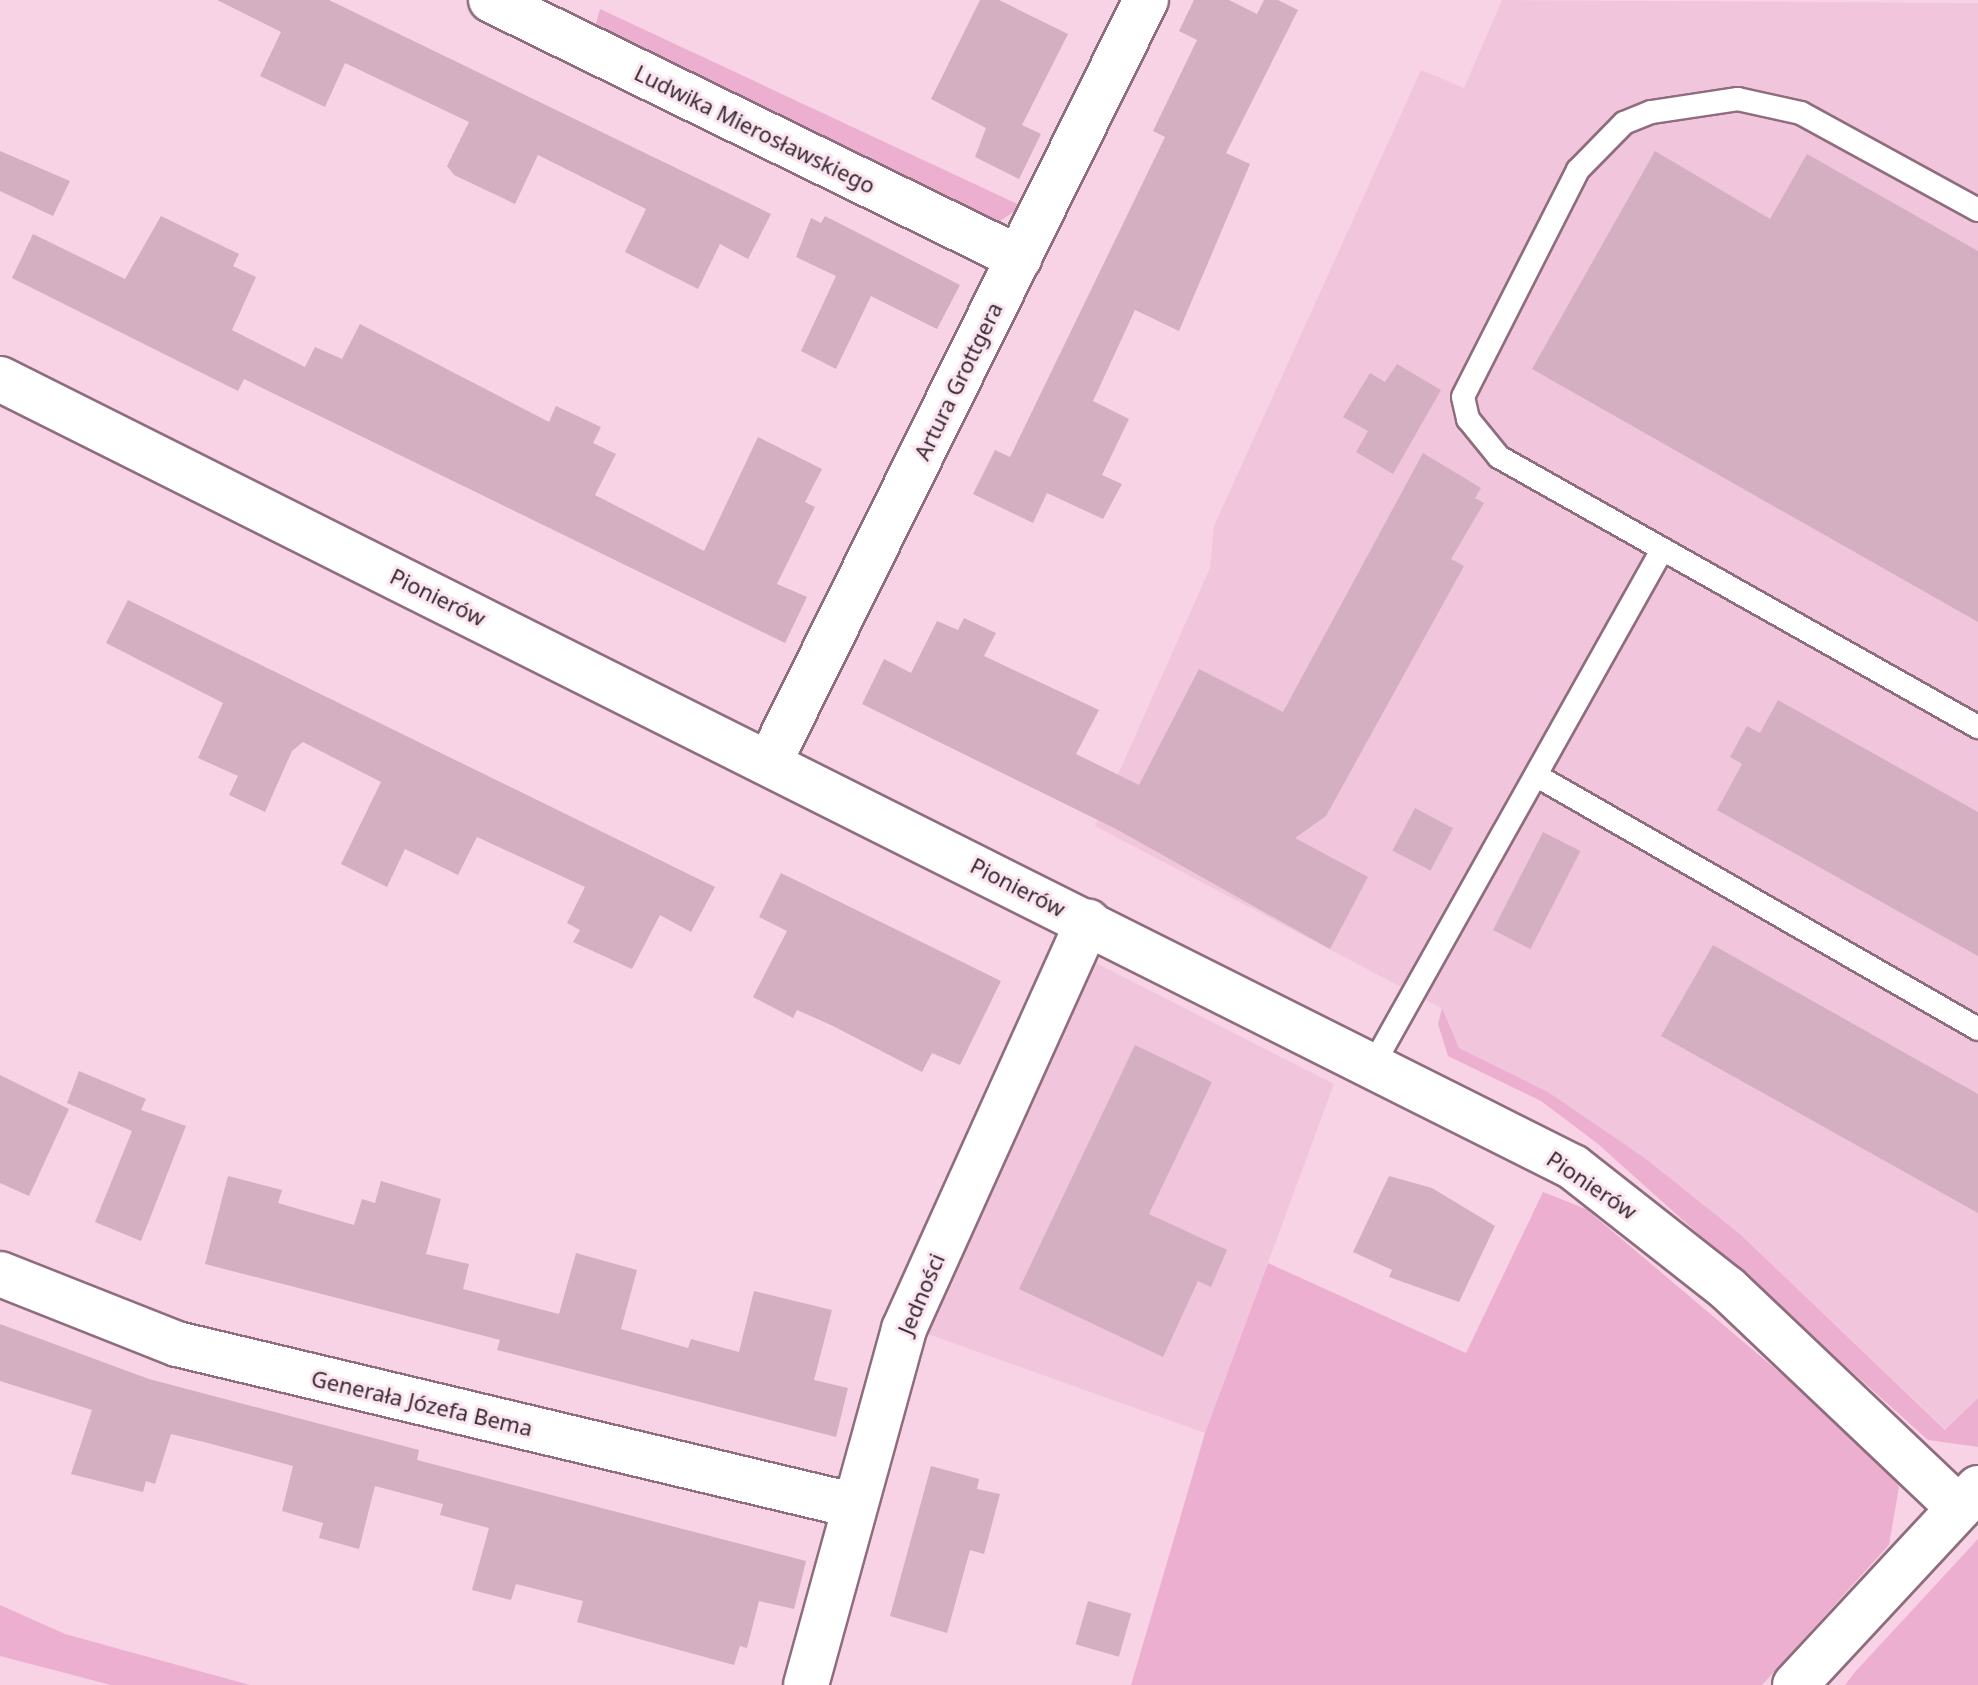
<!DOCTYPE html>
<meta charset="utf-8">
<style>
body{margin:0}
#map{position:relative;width:1978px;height:1685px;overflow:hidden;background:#f8d3e5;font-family:"Noto Sans",sans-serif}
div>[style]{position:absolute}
.built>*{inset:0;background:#f1c6dc}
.green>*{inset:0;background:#edafcf}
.building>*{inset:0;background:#d3afc1;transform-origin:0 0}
.roads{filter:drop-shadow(2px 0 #8e6d7e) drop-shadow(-2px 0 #8e6d7e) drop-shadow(0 2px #8e6d7e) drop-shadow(0 -2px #8e6d7e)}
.service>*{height:22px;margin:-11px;padding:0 11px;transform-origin:11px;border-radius:11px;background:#fff}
.minor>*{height:44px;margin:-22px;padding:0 22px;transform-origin:22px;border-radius:22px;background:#fff}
span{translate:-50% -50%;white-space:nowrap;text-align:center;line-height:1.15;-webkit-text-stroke:6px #fbe5f0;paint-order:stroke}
.street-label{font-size:22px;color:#382a31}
</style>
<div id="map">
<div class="built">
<div style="clip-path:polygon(1502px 0,1978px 3px,1978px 1398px,1946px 1430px,1741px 1235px,1548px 1092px,1459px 1048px,1441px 1008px,1095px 826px,1210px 568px,1214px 526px,1421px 70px,1464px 88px)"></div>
<div style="clip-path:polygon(1096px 963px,1334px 1084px,1205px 1433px,925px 1333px)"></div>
</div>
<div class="green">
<div style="clip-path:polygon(600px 9px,1022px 206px,1000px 221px,984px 217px,594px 31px)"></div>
<div style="clip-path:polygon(1442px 1008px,1459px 1048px,1548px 1092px,1646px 1159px,1741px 1235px,1945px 1430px,1978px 1398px,1978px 1447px,1928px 1440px,1598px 1144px,1541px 1101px,1448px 1056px,1438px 1024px)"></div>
<div style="clip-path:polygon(1543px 1192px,1586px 1209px,1880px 1457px,1899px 1487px,1889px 1545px,1762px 1685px,1131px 1685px,1205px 1433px,1268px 1263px,1466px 1353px)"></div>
<div style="clip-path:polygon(1978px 1539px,1978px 1685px,1845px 1685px,1855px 1672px)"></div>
<div style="clip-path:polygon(0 1605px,65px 1634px,250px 1685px,111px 1685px,0 1656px)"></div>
</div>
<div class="building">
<div style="clip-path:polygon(217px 0,329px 0,771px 214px,748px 259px,720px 244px,698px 289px,625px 252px,646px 209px,538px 155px,515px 204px,454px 175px,447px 166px,469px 122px,345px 63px,325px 107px,260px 76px,281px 32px)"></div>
<div style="clip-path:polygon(980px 0,999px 0,1068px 34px,1022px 125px,1041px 134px,1019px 179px,975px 157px,986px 128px,931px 99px)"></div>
<div style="clip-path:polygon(1194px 0,1229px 0,1257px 14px,1264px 0,1278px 0,1298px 10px,1226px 153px,1250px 164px,1179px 331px,1135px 310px,1093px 401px,1129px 419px,1102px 475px,1122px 484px,1103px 519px,1047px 493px,1033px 523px,973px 494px,995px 450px,1010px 457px,1165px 137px,1153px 131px,1197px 40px,1179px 31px)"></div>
<div style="clip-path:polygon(0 151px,70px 181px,53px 216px,0 191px)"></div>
<div style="clip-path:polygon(1655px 151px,1770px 219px,1807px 154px,1978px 251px,1978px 622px,1532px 369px)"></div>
<div style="clip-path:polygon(161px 216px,239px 254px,233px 266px,256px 277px,232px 330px,305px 367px,315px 347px,342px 359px,360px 324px,549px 422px,556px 406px,601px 427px,593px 443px,616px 454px,595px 495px,704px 551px,758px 437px,822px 469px,805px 502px,815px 507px,777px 584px,807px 597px,785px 643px,244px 379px,238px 391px,12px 278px,33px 234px,125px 279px)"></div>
<div style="clip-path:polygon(825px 216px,960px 285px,937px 329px,871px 296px,836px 369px,801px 351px,836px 276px,796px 257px,811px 218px,821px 223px)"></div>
<div style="clip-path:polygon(1397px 364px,1441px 390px,1393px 474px,1356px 452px,1368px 431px,1343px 417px,1370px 373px,1385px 382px)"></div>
<div style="clip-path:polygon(1423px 453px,1481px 488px,1475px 498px,1484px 503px,1451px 559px,1464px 566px,1326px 816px,1295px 838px,1368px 877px,1330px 949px,1118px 830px,862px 704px,884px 659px,911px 673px,937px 621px,958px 630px,964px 618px,996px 633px,984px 656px,1099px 710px,1076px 754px,1139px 785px,1199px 669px,1283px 712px)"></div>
<div style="clip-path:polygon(128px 600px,715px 887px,691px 932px,660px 915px,632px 969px,573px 942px,580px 930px,567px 923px,585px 887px,477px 837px,458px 875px,405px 849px,387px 887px,341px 864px,381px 782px,303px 742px,292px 751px,265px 812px,229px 795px,238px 776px,198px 758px,223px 703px,106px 643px)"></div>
<div style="clip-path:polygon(1778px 700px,1978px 812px,1978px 956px,1717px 810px,1742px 764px,1730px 757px,1747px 726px,1760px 733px)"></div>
<div style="left:1415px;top:808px;width:43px;height:48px;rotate:28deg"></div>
<div style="left:1543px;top:832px;width:42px;height:110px;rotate:27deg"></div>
<div style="clip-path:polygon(781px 873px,1001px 981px,960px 1065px,932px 1053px,922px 1072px,831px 1025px,797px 1010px,793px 1018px,753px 997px,787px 931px,759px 917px)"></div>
<div style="clip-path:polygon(1713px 945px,1978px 1094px,1978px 1213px,1661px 1036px)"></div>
<div style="clip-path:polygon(1135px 1045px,1212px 1082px,1149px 1214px,1227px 1250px,1211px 1287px,1198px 1281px,1163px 1357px,1019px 1289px)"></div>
<div style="clip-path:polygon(79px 1071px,146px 1099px,141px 1110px,186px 1126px,141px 1241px,95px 1222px,132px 1131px,67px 1103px)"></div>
<div style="clip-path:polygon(0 1075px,69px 1109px,29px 1196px,0 1183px)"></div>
<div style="clip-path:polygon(228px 1176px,282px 1190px,278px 1203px,354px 1225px,362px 1199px,375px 1203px,381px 1181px,441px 1199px,426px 1254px,469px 1264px,463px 1289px,559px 1314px,576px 1253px,637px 1270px,621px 1329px,688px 1348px,691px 1339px,739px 1352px,754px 1291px,832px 1310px,814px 1380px,848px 1388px,836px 1437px,497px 1350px,500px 1340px,205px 1264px)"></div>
<div style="clip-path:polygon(1389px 1176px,1432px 1188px,1495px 1226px,1459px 1302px,1389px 1277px,1392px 1270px,1353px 1252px)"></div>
<div style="clip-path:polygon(0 1324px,149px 1379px,419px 1450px,417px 1460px,806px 1561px,794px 1609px,759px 1601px,747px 1648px,740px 1646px,734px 1665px,577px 1622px,583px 1601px,516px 1584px,511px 1600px,472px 1590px,489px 1528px,440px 1515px,443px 1504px,375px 1486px,359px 1549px,319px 1538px,323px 1523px,282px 1511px,293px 1466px,208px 1443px,171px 1434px,155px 1484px,146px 1481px,143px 1492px,71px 1474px,92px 1410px,0 1381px)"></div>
<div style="clip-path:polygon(931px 1466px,979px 1479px,977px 1489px,1000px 1494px,984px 1554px,970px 1550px,947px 1633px,890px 1616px)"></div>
<div style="left:1088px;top:1601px;width:45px;height:45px;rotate:16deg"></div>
</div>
<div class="roads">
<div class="service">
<div style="left:1978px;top:210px;width:202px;rotate:-151.3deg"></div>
<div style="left:1801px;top:113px;width:65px;rotate:-167.5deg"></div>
<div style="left:1738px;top:99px;width:88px;rotate:171.5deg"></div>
<div style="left:1651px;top:112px;width:29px;rotate:158deg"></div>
<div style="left:1624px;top:123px;width:66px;rotate:134.4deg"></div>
<div style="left:1578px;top:170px;width:254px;rotate:116.9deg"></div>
<div style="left:1463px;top:397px;width:23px;rotate:77deg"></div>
<div style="left:1468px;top:419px;width:49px;rotate:50.8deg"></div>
<div style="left:1499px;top:457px;width:550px;rotate:29.41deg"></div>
<div style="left:1537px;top:776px;width:508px;rotate:29.84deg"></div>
<div style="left:1373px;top:1065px;width:591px;rotate:-60.7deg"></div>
</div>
<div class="minor">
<div style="left:491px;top:0;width:588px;rotate:26.04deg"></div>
<div style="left:0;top:379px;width:1759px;rotate:26.61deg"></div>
<div style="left:1573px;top:1167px;width:196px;rotate:38.2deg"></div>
<div style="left:1727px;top:1288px;width:320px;rotate:43.5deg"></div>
<div style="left:770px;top:761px;width:849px;rotate:-63.71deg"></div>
<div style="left:0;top:1274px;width:190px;rotate:21.6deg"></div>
<div style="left:177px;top:1344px;width:694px;rotate:13.42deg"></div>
<div style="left:806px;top:1685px;width:369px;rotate:-74.6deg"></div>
<div style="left:904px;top:1329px;width:447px;rotate:-65.7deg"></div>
<div style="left:1795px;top:1685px;width:269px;rotate:-47.1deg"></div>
</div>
</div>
<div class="street-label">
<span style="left:755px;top:129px;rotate:26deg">Ludwika Mierosławskiego</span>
<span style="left:958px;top:381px;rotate:-64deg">Artura Grottgera</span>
<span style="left:438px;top:597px;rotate:26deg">Pionierów</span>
<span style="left:1018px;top:887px;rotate:27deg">Pionierów</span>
<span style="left:1592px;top:1185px;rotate:34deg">Pionierów</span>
<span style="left:921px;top:1294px;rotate:-67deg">Jedności</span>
<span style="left:422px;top:1403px;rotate:13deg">Generała Józefa Bema</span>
</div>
</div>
